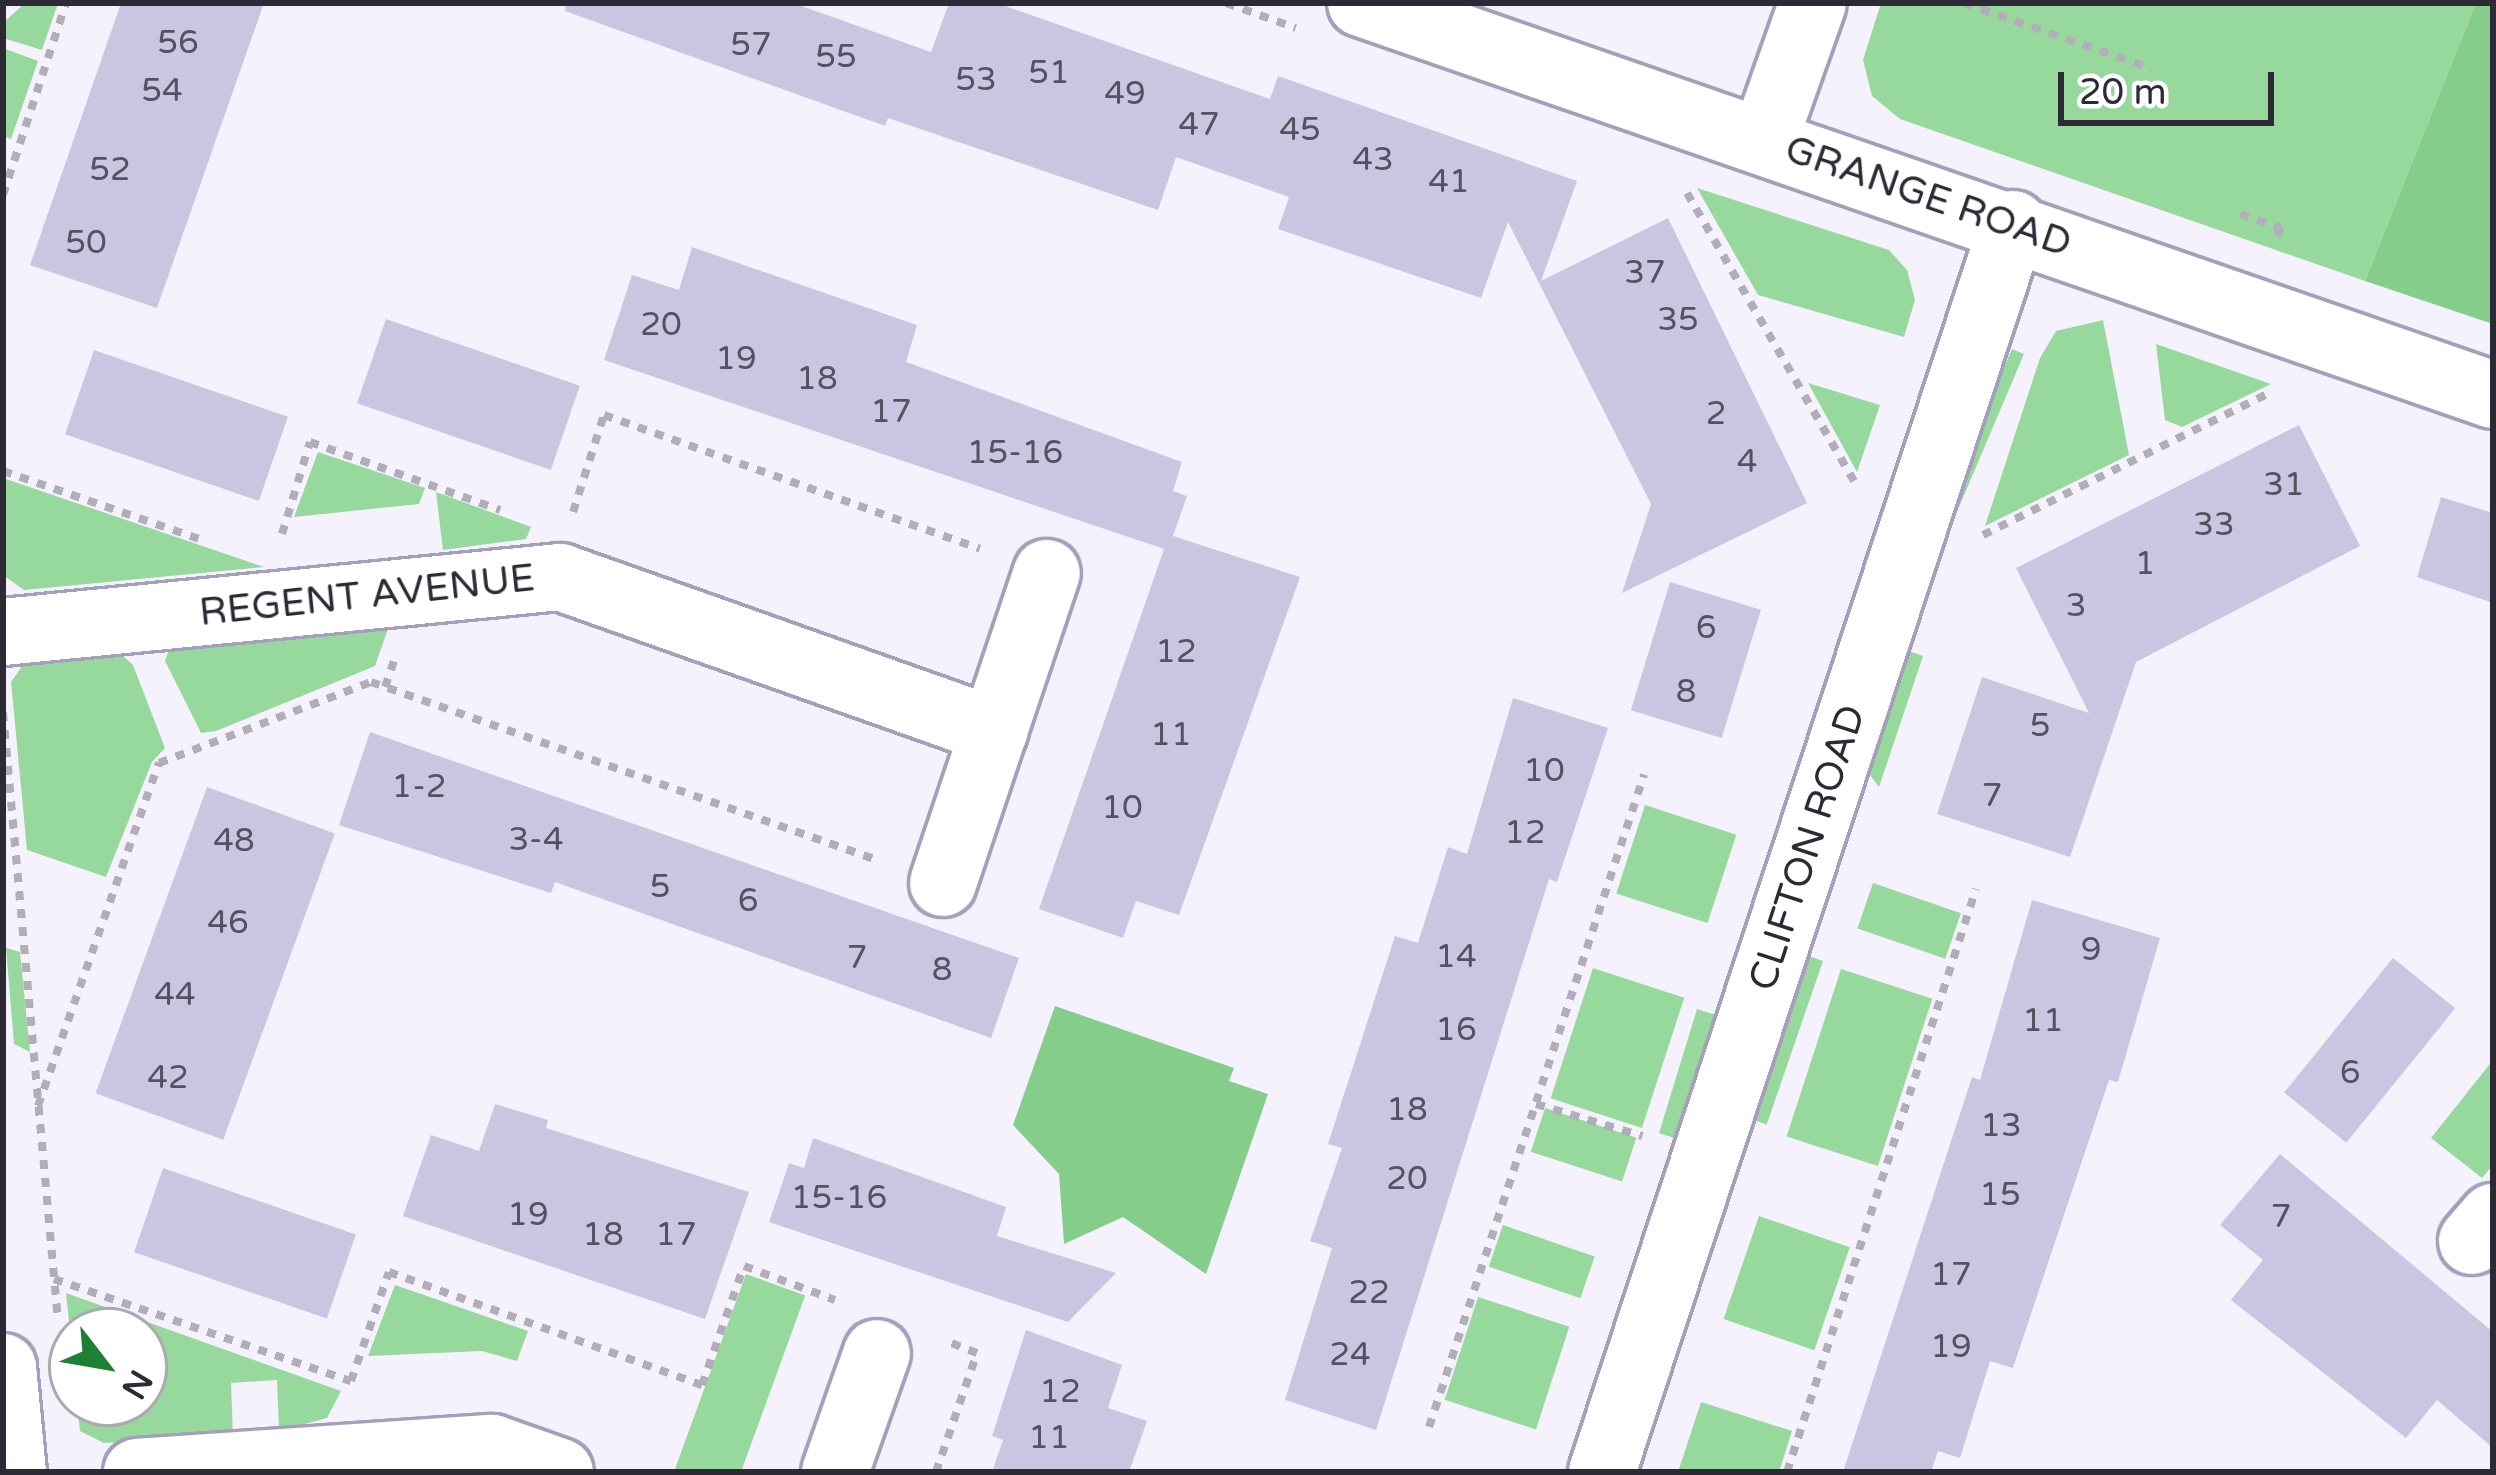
<!DOCTYPE html>
<style>
body{margin:0}
#map{position:relative;width:2496px;height:1475px;overflow:hidden;background:#f5f2fe;font-family:"Varela Round",sans-serif}
div>[style]{position:absolute}
.green>*{inset:0;background:#97d99c;transform-origin:0 0}
.forest>*{inset:0;background:#84cd8a}
.building>*{inset:0;background:#ccc5e2;transform-origin:0 0}
.path>*{height:8px;margin-top:-4px;transform-origin:0;background:repeating-linear-gradient(90deg,#b1aeb9 0 9px,transparent 0 18px)}
.roads{filter:drop-shadow(3px 0 #a59fbb) drop-shadow(-3px 0 #a59fbb) drop-shadow(0 3px #a59fbb) drop-shadow(0 -3px #a59fbb)}
.street>*{height:66px;margin:-33px;padding:0 33px;transform-origin:33px;border-radius:33px;background:#fff}
span{translate:-50% -50%;white-space:nowrap;text-align:center;line-height:1.15;-webkit-text-stroke:9px #fff;paint-order:stroke}
.number-label{font-size:33px;color:#555160}
.number-label span{-webkit-text-stroke-width:0}
.street-label{font-size:39px;color:#2d2a35}
.frame{position:absolute;inset:0;border:6px solid #2d2a35;pointer-events:none}
.north{position:absolute;left:48px;top:1307px;width:120px;height:120px;box-sizing:border-box;background:#fff;border:3px solid #abaaae;border-radius:50%;rotate:121deg;font-size:33px;font-weight:700;line-height:48px;text-align:center;color:#2d2a35}
.north::after{content:'';display:block;margin:auto;width:42px;height:54px;background:#1e8033;clip-path:polygon(50% 0,100% 100%,50% 72%,0 100%)}
.scale{position:absolute;left:2058px;top:72px;width:216px;height:54px;box-sizing:border-box;border:6px solid #2d2a35;border-top:0;padding-left:15px;font-size:36px;line-height:42px;white-space:nowrap;color:#2d2a35;-webkit-text-stroke:9px #fff;paint-order:stroke}
</style>
<div id="map">
<div class="green">
<div style="clip-path:polygon(25px 3px,58px 3px,42px 50px,3px 38px,3px 23px)"></div>
<div style="clip-path:polygon(1881px 3px,2476px 3px,2365px 281px,1900px 119px,1872px 96px,1863px 60px)"></div>
<div style="clip-path:polygon(3px 48px,38px 61px,11px 139px,3px 136px)"></div>
<div style="clip-path:polygon(1697px 188px,1889px 250px,1907px 270px,1915px 300px,1904px 337px,1758px 295px)"></div>
<div style="clip-path:polygon(2103px 320px,2129px 455px,1985px 526px,2040px 358px,2056px 331px)"></div>
<div style="clip-path:polygon(2156px 344px,2271px 384px,2182px 427px,2165px 420px)"></div>
<div style="left:2012px;top:349px;width:13px;height:183px;rotate:23deg"></div>
<div style="clip-path:polygon(1808px 383px,1880px 405px,1857px 472px)"></div>
<div style="clip-path:polygon(318px 452px,425px 488px,419px 504px,294px 517px)"></div>
<div style="clip-path:polygon(3px 478px,264px 567px,24px 590px,3px 575px)"></div>
<div style="clip-path:polygon(436px 492px,531px 527px,526px 539px,443px 550px)"></div>
<div style="clip-path:polygon(391px 620px,375px 666px,216px 731px,201px 733px,165px 661px,171px 644px)"></div>
<div style="clip-path:polygon(113px 647px,133px 665px,165px 748px,152px 762px,106px 877px,27px 850px,11px 682px,25px 662px)"></div>
<div style="clip-path:polygon(1909px 651px,1923px 656px,1879px 787px,1870px 775px)"></div>
<div style="left:1645px;top:805px;width:96px;height:93px;rotate:18deg"></div>
<div style="left:1873px;top:883px;width:93px;height:48px;rotate:19deg"></div>
<div style="clip-path:polygon(6px 948px,20px 952px,30px 1052px,14px 1044px)"></div>
<div style="left:1823px;top:961px;width:173px;height:16px;rotate:109deg"></div>
<div style="left:1593px;top:968px;width:96px;height:137px;rotate:18deg"></div>
<div style="left:1841px;top:969px;width:96px;height:176px;rotate:18deg"></div>
<div style="left:1697px;top:1009px;width:21px;height:130px;rotate:17deg"></div>
<div style="clip-path:polygon(2493px 1060px,2493px 1165px,2482px 1178px,2431px 1138px)"></div>
<div style="left:1545px;top:1108px;width:96px;height:46px;rotate:18deg"></div>
<div style="left:1759px;top:1216px;width:96px;height:109px;rotate:19deg"></div>
<div style="left:1503px;top:1225px;width:97px;height:44px;rotate:19deg"></div>
<div style="left:746px;top:1274px;width:63px;height:210px;rotate:20deg"></div>
<div style="clip-path:polygon(395px 1285px,528px 1331px,517px 1361px,482px 1351px,368px 1356px)"></div>
<div style="clip-path:polygon(66px 1293px,341px 1391px,327px 1418px,279px 1431px,277px 1380px,231px 1383px,233px 1436px,104px 1443px,80px 1431px,77px 1403px,144px 1403px,144px 1331px,72px 1331px,72px 1350px)"></div>
<div style="left:1478px;top:1297px;width:96px;height:108px;rotate:18deg"></div>
<div style="clip-path:polygon(1701px 1402px,1792px 1431px,1779px 1472px,1678px 1472px)"></div>
</div>
<div class="forest">
<div style="clip-path:polygon(2476px 3px,2493px 3px,2493px 324px,2365px 281px)"></div>
<div style="clip-path:polygon(1055px 1006px,1234px 1068px,1229px 1081px,1268px 1094px,1206px 1274px,1123px 1217px,1064px 1244px,1059px 1174px,1013px 1125px)"></div>
</div>
<div class="building">
<div style="clip-path:polygon(121px 3px,264px 3px,157px 308px,30px 265px)"></div>
<div style="clip-path:polygon(566px 3px,793px 3px,931px 52px,949px 3px,997px 3px,1270px 99px,1278px 76px,1577px 181px,1541px 281px,1668px 218px,1807px 503px,1622px 593px,1651px 504px,1508px 222px,1481px 298px,1278px 229px,1289px 197px,1176px 157px,1158px 210px,888px 118px,885px 126px,565px 11px)"></div>
<div style="clip-path:polygon(692px 247px,917px 325px,906px 362px,1182px 462px,1173px 491px,1187px 496px,1173px 536px,1300px 577px,1179px 915px,1136px 901px,1123px 938px,1039px 909px,1164px 549px,604px 360px,632px 275px,679px 290px)"></div>
<div style="left:386px;top:319px;width:205px;height:89px;rotate:19deg"></div>
<div style="left:94px;top:350px;width:205px;height:89px;rotate:19deg"></div>
<div style="clip-path:polygon(2299px 425px,2360px 546px,2136px 662px,2070px 857px,1937px 814px,1982px 677px,2089px 713px,2016px 568px)"></div>
<div style="clip-path:polygon(2441px 497px,2493px 513px,2493px 603px,2417px 577px)"></div>
<div style="left:1670px;top:582px;width:95px;height:134px;rotate:17deg"></div>
<div style="clip-path:polygon(1513px 698px,1608px 728px,1557px 882px,1549px 879px,1376px 1430px,1285px 1400px,1332px 1248px,1310px 1241px,1342px 1148px,1328px 1144px,1395px 936px,1418px 943px,1448px 847px,1467px 854px)"></div>
<div style="clip-path:polygon(370px 732px,1019px 958px,991px 1038px,555px 882px,551px 893px,339px 825px)"></div>
<div style="left:207px;top:787px;width:136px;height:326px;rotate:20deg"></div>
<div style="clip-path:polygon(2032px 900px,2160px 938px,2118px 1082px,2109px 1080px,2013px 1368px,1990px 1361px,1960px 1458px,1938px 1451px,1931px 1472px,1843px 1472px,1972px 1077px,1980px 1080px)"></div>
<div style="left:2393px;top:958px;width:80px;height:173px;rotate:39deg"></div>
<div style="clip-path:polygon(495px 1104px,548px 1120px,546px 1128px,749px 1192px,705px 1319px,403px 1216px,431px 1135px,479px 1151px)"></div>
<div style="clip-path:polygon(813px 1138px,1006px 1207px,997px 1236px,1116px 1273px,1068px 1322px,769px 1222px,789px 1163px,804px 1168px)"></div>
<div style="clip-path:polygon(2280px 1154px,2493px 1332px,2493px 1448px,2437px 1400px,2406px 1438px,2231px 1300px,2263px 1260px,2220px 1225px)"></div>
<div style="left:163px;top:1168px;width:204px;height:89px;rotate:19deg"></div>
<div style="clip-path:polygon(1026px 1330px,1122px 1365px,1108px 1408px,1147px 1421px,1129px 1472px,992px 1472px,1003px 1440px,992px 1436px)"></div>
</div>
<div class="path">
<div style="left:1226px;top:3px;width:74px;rotate:19.7deg"></div>
<div style="left:1964px;top:3px;width:199px;rotate:19.3deg"></div>
<div style="left:1687px;top:193px;width:333px;rotate:59.9deg"></div>
<div style="left:3px;top:195px;width:202px;rotate:-71.8deg"></div>
<div style="left:2240px;top:214px;width:43px;rotate:18.9deg"></div>
<div style="left:2281px;top:228px;width:17px;rotate:118deg"></div>
<div style="left:3px;top:471px;width:207px;rotate:19.1deg"></div>
<div style="left:573px;top:512px;width:102px;rotate:-72.3deg"></div>
<div style="left:604px;top:415px;width:399px;rotate:19.6deg"></div>
<div style="left:282px;top:534px;width:96px;rotate:-73.1deg"></div>
<div style="left:310px;top:442px;width:202px;rotate:19.7deg"></div>
<div style="left:1983px;top:535px;width:322px;rotate:-26.4deg"></div>
<div style="left:385px;top:687px;width:28px;rotate:-71deg"></div>
<div style="left:3px;top:712px;width:611px;rotate:84.84deg"></div>
<div style="left:1536px;top:1104px;width:111px;rotate:16.8deg"></div>
<div style="left:38px;top:1106px;width:364px;rotate:-70.6deg"></div>
<div style="left:159px;top:763px;width:227px;rotate:-20.9deg"></div>
<div style="left:371px;top:682px;width:536px;rotate:19.38deg"></div>
<div style="left:54px;top:1279px;width:314px;rotate:19deg"></div>
<div style="left:351px;top:1381px;width:115px;rotate:-70.8deg"></div>
<div style="left:389px;top:1272px;width:333px;rotate:19.9deg"></div>
<div style="left:702px;top:1385px;width:126px;rotate:-70.6deg"></div>
<div style="left:744px;top:1266px;width:97px;rotate:20.5deg"></div>
<div style="left:1429px;top:1427px;width:687px;rotate:-71.75deg"></div>
<div style="left:936px;top:1472px;width:126px;rotate:-71deg"></div>
<div style="left:977px;top:1353px;width:34px;rotate:-159deg"></div>
<div style="left:1787px;top:1472px;width:613px;rotate:-72.04deg"></div>
</div>
<div class="roads">
<div class="street">
<div style="left:1361px;top:3px;width:1198px;rotate:19.1deg"></div>
<div style="left:1764px;top:141px;width:146px;rotate:-70.5deg"></div>
<div style="left:3px;top:632px;width:560px;rotate:-5.64deg"></div>
<div style="left:560px;top:577px;width:461px;rotate:19.5deg"></div>
<div style="left:943px;top:883px;width:327px;rotate:-71.5deg"></div>
<div style="left:2472px;top:1241px;width:32px;rotate:-49deg"></div>
<div style="left:3px;top:1367px;width:105px;rotate:84.6deg"></div>
<div style="left:137px;top:1472px;width:356px;rotate:-3.9deg"></div>
<div style="left:492px;top:1448px;width:72px;rotate:19.4deg"></div>
<div style="left:835px;top:1472px;width:126px;rotate:-70.6deg"></div>
<div style="left:1602px;top:1472px;width:1314px;rotate:-71.77deg"></div>
</div>
</div>
<div class="number-label">
<span style="left:178px;top:43px">56</span>
<span style="left:751px;top:45px">57</span>
<span style="left:836px;top:57px">55</span>
<span style="left:1049px;top:73px">51</span>
<span style="left:976px;top:80px">53</span>
<span style="left:162px;top:91px">54</span>
<span style="left:1125px;top:94px">49</span>
<span style="left:1199px;top:125px">47</span>
<span style="left:1300px;top:130px">45</span>
<span style="left:1373px;top:160px">43</span>
<span style="left:110px;top:170px">52</span>
<span style="left:1449px;top:182px">41</span>
<span style="left:86px;top:243px">50</span>
<span style="left:1645px;top:273px">37</span>
<span style="left:1678px;top:320px">35</span>
<span style="left:661px;top:325px">20</span>
<span style="left:736px;top:359px">19</span>
<span style="left:817px;top:379px">18</span>
<span style="left:891px;top:412px">17</span>
<span style="left:1716px;top:414px">2</span>
<span style="left:1015px;top:453px">15-16</span>
<span style="left:1747px;top:462px">4</span>
<span style="left:2284px;top:485px">31</span>
<span style="left:2214px;top:525px">33</span>
<span style="left:2145px;top:564px">1</span>
<span style="left:2076px;top:606px">3</span>
<span style="left:1706px;top:628px">6</span>
<span style="left:1176px;top:652px">12</span>
<span style="left:1686px;top:692px">8</span>
<span style="left:2040px;top:726px">5</span>
<span style="left:1171px;top:735px">11</span>
<span style="left:1544px;top:771px">10</span>
<span style="left:419px;top:787px">1-2</span>
<span style="left:1992px;top:796px">7</span>
<span style="left:1122px;top:808px">10</span>
<span style="left:1525px;top:833px">12</span>
<span style="left:536px;top:840px">3-4</span>
<span style="left:234px;top:841px">48</span>
<span style="left:660px;top:887px">5</span>
<span style="left:748px;top:901px">6</span>
<span style="left:228px;top:923px">46</span>
<span style="left:2091px;top:950px">9</span>
<span style="left:1456px;top:957px">14</span>
<span style="left:857px;top:958px">7</span>
<span style="left:942px;top:970px">8</span>
<span style="left:175px;top:995px">44</span>
<span style="left:2043px;top:1021px">11</span>
<span style="left:1456px;top:1030px">16</span>
<span style="left:2350px;top:1073px">6</span>
<span style="left:168px;top:1078px">42</span>
<span style="left:1407px;top:1110px">18</span>
<span style="left:2001px;top:1126px">13</span>
<span style="left:1407px;top:1179px">20</span>
<span style="left:2000px;top:1195px">15</span>
<span style="left:839px;top:1198px">15-16</span>
<span style="left:528px;top:1215px">19</span>
<span style="left:2281px;top:1217px">7</span>
<span style="left:603px;top:1235px">18</span>
<span style="left:676px;top:1235px">17</span>
<span style="left:1951px;top:1275px">17</span>
<span style="left:1369px;top:1293px">22</span>
<span style="left:1951px;top:1347px">19</span>
<span style="left:1350px;top:1355px">24</span>
<span style="left:1060px;top:1392px">12</span>
<span style="left:1049px;top:1438px">11</span>
</div>
<div class="street-label">
<span style="left:1928px;top:197px;rotate:19deg">GRANGE ROAD</span>
<span style="left:367px;top:596px;rotate:-6deg">REGENT AVENUE</span>
<span style="left:1808px;top:848px;rotate:-72deg">CLIFTON ROAD</span>
</div>
<div class="frame"></div>
<div class="north">N</div>
<div class="scale">20 m</div>
</div>
